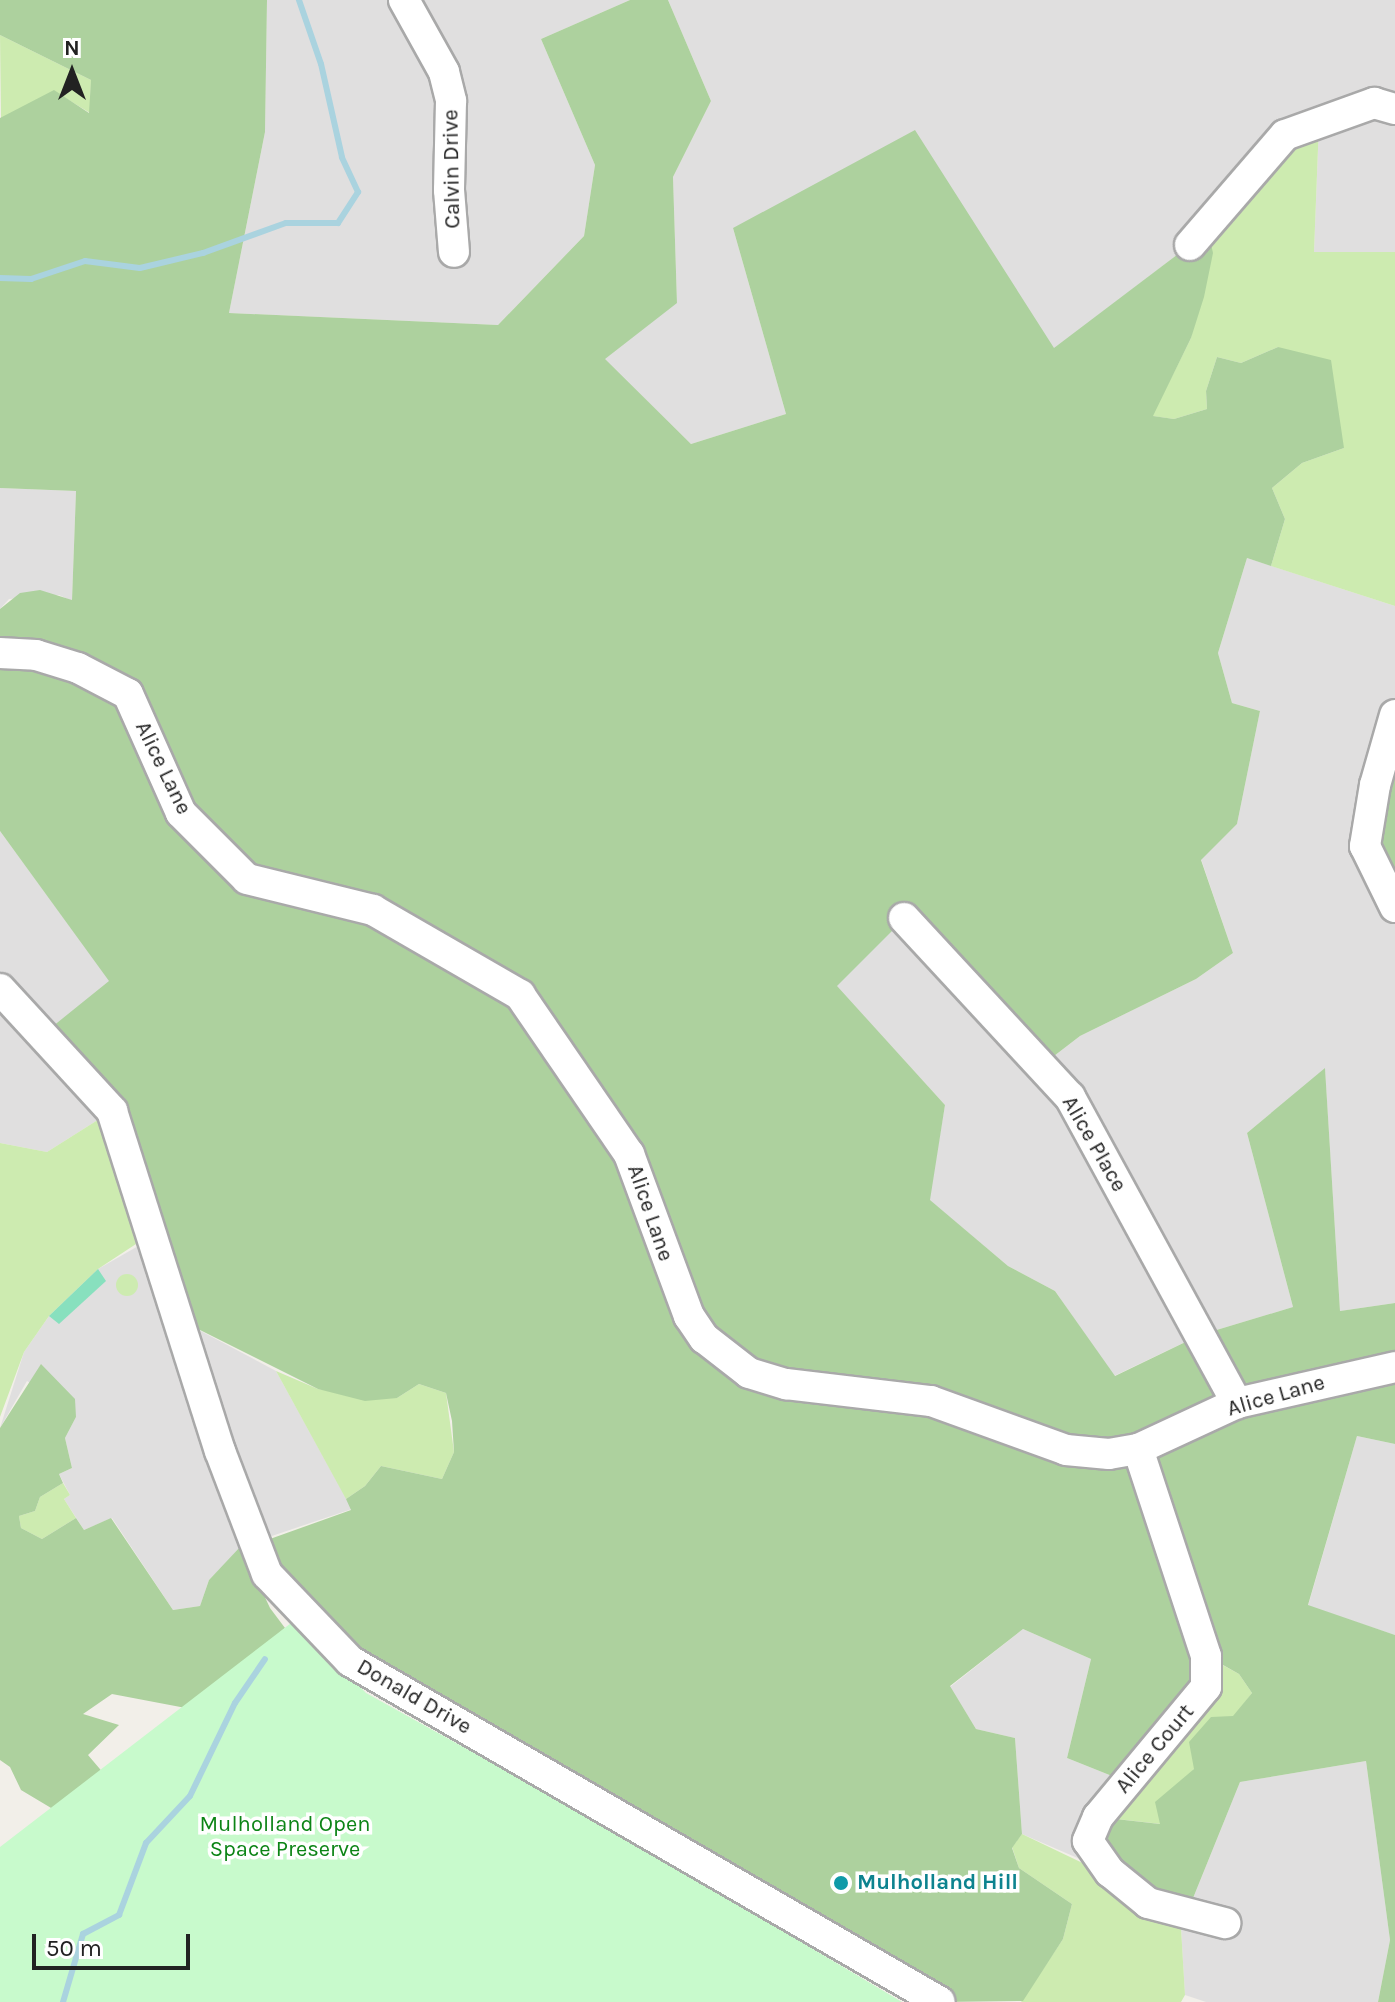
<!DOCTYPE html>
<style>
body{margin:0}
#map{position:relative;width:1395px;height:2002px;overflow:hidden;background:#f2efe9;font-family:Karla,sans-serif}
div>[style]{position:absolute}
.residential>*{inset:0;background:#e0dfdf}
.grass>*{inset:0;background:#cdebb0}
.round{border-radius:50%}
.forest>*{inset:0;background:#add19e}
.park>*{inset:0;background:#c8facc}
.pitch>*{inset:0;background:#88e0be}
.stream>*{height:6px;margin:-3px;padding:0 3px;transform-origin:3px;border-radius:3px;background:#aad3df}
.roads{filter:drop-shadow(2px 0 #a9a9a9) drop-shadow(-2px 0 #a9a9a9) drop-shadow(0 2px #a9a9a9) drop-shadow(0 -2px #a9a9a9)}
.minor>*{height:30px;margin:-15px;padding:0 15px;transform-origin:15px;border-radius:15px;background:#fff}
.dots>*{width:22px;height:22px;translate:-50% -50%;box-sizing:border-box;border:4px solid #fff;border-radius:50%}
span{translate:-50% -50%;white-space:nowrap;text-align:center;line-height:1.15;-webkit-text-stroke:7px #fff;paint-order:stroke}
.street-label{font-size:22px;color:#222}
.park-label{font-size:22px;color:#0c8416}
.culture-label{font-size:22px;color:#0d838f;font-weight:700}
.left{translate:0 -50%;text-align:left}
.north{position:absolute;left:32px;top:32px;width:80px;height:80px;-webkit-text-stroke:6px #fff;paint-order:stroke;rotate:0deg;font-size:22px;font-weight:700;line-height:32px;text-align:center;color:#222}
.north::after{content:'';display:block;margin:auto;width:28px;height:36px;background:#222;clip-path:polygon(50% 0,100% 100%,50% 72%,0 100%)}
.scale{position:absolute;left:32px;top:1934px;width:158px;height:36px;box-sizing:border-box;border:4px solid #222;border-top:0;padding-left:10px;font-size:24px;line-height:28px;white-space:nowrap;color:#222;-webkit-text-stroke:6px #fff;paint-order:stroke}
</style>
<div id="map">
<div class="residential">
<div style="clip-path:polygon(267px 0,630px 0,541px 39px,595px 165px,584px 236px,498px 325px,229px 313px,265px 132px)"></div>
<div style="clip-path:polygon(668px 0,1395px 0,1395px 252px,1314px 252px,1319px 123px,1190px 245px,1054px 349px,733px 228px,786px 414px,691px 444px,604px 359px,677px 302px,673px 177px,711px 101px)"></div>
<div style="clip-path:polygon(0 488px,76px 491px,72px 601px,59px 595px,9px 599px,0 609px)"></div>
<div style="clip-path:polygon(1247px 558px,1395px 606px,1395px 1303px,1340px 1311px,1325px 1069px,1247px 1133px,1293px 1307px,1200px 1335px,1114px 1376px,1055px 1291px,1008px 1266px,929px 1200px,945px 1105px,836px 986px,904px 918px,1041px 1066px,1080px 1036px,1196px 979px,1233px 953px,1201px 859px,1237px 824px,1260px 711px,1232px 703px,1218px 653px)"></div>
<div style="clip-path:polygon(0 831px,110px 981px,112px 1111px,47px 1152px,0 1143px)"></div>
<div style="clip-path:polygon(154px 1237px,182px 1321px,276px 1371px,352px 1509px,242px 1546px,209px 1580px,200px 1606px,173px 1610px,112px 1518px,84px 1530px,64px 1499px,70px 1495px,59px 1474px,72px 1468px,65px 1438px,76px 1417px,27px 1381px,0 1428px,24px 1352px,49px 1316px,98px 1269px)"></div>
<div style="clip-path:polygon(1357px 1436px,1395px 1444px,1395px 1635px,1308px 1606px)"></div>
<div style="clip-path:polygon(1023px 1629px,1091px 1659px,1067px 1758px,1127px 1782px,1110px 1872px,1022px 1834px,1015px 1738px,976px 1729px,950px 1687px)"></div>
<div style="clip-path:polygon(1366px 1761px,1390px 1940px,1378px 2002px,1206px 2002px,1185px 1995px,1181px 1928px,1240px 1782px)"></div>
</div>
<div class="grass">
<div style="clip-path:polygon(0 35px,91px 80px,90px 113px,54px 91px,1px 119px)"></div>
<div style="clip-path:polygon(1319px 123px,1314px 252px,1395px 252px,1395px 606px,1271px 566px,1285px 519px,1272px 488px,1302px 463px,1344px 448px,1278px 347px,1241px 363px,1217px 357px,1206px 391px,1207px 409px,1174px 419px,1152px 416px,1191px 338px,1207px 226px)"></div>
<div style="clip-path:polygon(112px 1111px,136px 1244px,98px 1269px,49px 1316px,24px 1352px,0 1417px,0 1143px,47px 1152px)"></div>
<div class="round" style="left:116px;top:1274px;width:22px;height:22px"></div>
<div style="clip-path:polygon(276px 1371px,318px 1389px,397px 1398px,419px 1384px,446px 1393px,454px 1452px,442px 1479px,381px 1466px,365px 1486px,346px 1499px)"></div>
<div style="clip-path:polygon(63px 1483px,70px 1495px,64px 1499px,76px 1518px,42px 1539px,21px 1528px,19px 1516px,35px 1511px,40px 1497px)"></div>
<div style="clip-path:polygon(1206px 1656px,1239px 1674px,1252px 1693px,1194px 1769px,1161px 1824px,1098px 1817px)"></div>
<div style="clip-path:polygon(1022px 1834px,1187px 1913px,1181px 1928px,1185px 1995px,1181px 2002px,1021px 2002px,1063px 1939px,1072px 1904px,1019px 1868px,1012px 1847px)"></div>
</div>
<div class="forest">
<div style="clip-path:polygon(0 0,267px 0,265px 132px,229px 313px,498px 325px,584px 236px,595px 165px,541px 39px,630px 0,668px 0,711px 101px,673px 177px,677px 303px,605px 359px,691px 444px,786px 414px,733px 228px,915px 130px,1054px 348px,1190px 245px,1207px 226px,1213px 253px,1204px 297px,1191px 338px,1153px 416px,1174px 419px,1207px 409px,1206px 391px,1217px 357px,1241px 363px,1278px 347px,1331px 360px,1344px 448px,1302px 463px,1272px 488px,1285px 519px,1271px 566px,1247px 558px,1218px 653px,1232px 703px,1260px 711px,1237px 824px,1201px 860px,1233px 953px,1196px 979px,1080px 1036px,1041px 1066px,904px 919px,837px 986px,945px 1105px,930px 1200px,1008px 1266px,1055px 1291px,1115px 1376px,1200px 1335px,1293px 1307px,1247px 1133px,1325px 1068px,1340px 1311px,1395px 1303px,1395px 1444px,1357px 1436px,1308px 1605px,1395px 1635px,1395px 2002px,1378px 2002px,1390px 1940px,1366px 1761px,1240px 1782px,1187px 1913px,1110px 1872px,1098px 1817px,1160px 1824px,1155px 1802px,1194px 1769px,1189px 1742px,1211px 1717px,1233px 1716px,1252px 1693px,1239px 1674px,1207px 1656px,1206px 1687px,1127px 1782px,1067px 1758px,1091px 1659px,1023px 1629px,950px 1686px,976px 1729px,1015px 1738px,1022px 1834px,1012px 1848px,1019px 1868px,1072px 1904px,1063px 1939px,1023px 2001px,940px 2002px,350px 1661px,256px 1544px,351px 1510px,346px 1499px,365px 1486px,381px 1466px,442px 1479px,454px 1452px,452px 1421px,446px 1393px,419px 1384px,397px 1398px,365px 1401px,318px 1389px,182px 1321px,112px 1111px,42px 1035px,109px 981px,0 831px,0 609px,20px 593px,40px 590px,72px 600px,76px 491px,0 488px,0 118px,54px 90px,89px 113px,91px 80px,0 35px)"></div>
<div style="clip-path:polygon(1395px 715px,1395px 906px,1365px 846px)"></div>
<div style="clip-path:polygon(41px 1364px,75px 1399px,76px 1417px,65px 1438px,72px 1468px,59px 1474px,63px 1483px,40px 1497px,35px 1511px,19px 1516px,21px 1528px,42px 1539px,76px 1518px,84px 1530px,111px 1518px,173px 1610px,200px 1606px,209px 1580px,241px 1546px,270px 1608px,285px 1628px,191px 1709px,112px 1694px,83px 1714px,119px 1725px,88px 1755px,122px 1795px,103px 1839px,21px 1790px,10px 1767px,0 1760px,0 1428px)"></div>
</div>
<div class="park">
<div style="clip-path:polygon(295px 1620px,366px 1693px,623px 1836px,902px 2002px,0 2002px,0 1847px)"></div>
</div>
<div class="pitch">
<div style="clip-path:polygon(98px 1269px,106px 1281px,59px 1324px,49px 1316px)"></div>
</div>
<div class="stream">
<div style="left:0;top:278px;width:31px;rotate:2deg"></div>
<div style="left:31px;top:279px;width:57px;rotate:-18.4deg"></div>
<div style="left:85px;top:261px;width:55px;rotate:7.3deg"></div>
<div style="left:140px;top:268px;width:65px;rotate:-13.4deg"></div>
<div style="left:203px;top:253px;width:88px;rotate:-19.9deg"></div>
<div style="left:286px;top:223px;width:52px"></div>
<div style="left:338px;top:223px;width:37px;rotate:-57deg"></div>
<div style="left:358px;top:192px;width:38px;rotate:-115deg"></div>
<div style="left:342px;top:157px;width:95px;rotate:-102.7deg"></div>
<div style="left:321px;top:64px;width:68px;rotate:-109deg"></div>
<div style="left:63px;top:2002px;width:71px;rotate:-73.6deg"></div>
<div style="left:83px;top:1934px;width:41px;rotate:-27.8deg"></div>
<div style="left:119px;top:1915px;width:77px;rotate:-69.4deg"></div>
<div style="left:146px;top:1843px;width:64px;rotate:-46.9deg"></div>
<div style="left:190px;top:1796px;width:103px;rotate:-64.2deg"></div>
<div style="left:235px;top:1703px;width:53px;rotate:-55.7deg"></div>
</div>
<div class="roads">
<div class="minor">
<div style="left:404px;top:0;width:82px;rotate:60.9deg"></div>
<div style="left:444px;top:72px;width:30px;rotate:76deg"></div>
<div style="left:451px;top:101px;width:89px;rotate:91.3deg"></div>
<div style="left:449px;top:190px;width:62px;rotate:85.4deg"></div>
<div style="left:1190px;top:245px;width:145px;rotate:-49.2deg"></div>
<div style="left:1285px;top:135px;width:95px;rotate:-19.8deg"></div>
<div style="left:1374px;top:103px;width:22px;rotate:16deg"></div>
<div style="left:0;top:653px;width:36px;rotate:3deg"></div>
<div style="left:36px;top:655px;width:44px;rotate:17.2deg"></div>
<div style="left:78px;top:668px;width:56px;rotate:27.5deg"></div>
<div style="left:128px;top:694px;width:130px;rotate:66deg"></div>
<div style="left:181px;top:813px;width:93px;rotate:45deg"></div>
<div style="left:247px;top:879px;width:130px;rotate:13.8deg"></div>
<div style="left:373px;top:910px;width:170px;rotate:30deg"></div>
<div style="left:520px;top:995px;width:193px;rotate:55.6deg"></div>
<div style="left:629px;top:1154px;width:173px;rotate:69.7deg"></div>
<div style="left:689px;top:1316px;width:27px;rotate:56deg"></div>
<div style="left:704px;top:1338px;width:57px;rotate:37.9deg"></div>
<div style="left:749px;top:1373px;width:39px;rotate:17deg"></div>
<div style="left:786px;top:1384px;width:146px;rotate:6.7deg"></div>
<div style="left:931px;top:1401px;width:144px;rotate:19.9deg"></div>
<div style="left:1066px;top:1450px;width:43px;rotate:5.3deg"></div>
<div style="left:1109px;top:1454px;width:29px;rotate:-10deg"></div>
<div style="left:1138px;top:1449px;width:109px;rotate:-24.9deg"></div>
<div style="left:1237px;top:1403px;width:162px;rotate:-12.8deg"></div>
<div style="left:1395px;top:715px;width:73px;rotate:105.9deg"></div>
<div style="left:1375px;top:785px;width:62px;rotate:99.3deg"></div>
<div style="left:1365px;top:846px;width:68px;rotate:63.8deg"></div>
<div style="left:904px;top:918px;width:244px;rotate:47.2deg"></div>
<div style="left:1070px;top:1097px;width:349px;rotate:61.4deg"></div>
<div style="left:0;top:989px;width:166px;rotate:47.4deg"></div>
<div style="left:112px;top:1111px;width:357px;rotate:72.4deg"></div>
<div style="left:220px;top:1451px;width:132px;rotate:69.1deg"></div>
<div style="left:267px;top:1574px;width:120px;rotate:46.3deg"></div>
<div style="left:350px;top:1661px;width:681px;rotate:30.03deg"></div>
<div style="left:1138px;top:1449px;width:218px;rotate:71.8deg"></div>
<div style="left:1206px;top:1656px;width:31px;rotate:90deg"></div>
<div style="left:1206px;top:1687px;width:169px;rotate:129.7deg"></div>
<div style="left:1098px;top:1817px;width:26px;rotate:113deg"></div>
<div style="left:1088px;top:1841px;width:38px;rotate:55deg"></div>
<div style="left:1110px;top:1872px;width:49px;rotate:39.2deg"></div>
<div style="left:1148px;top:1903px;width:80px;rotate:14.6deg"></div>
</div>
</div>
<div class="dots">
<div style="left:841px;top:1883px;background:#0f9aa8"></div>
</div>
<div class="street-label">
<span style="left:452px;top:169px;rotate:-91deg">Calvin Drive</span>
<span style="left:163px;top:768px;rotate:64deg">Alice Lane</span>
<span style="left:1094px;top:1144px;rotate:60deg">Alice Place</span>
<span style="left:650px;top:1213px;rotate:71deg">Alice Lane</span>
<span style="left:1276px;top:1396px;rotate:-16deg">Alice Lane</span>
<span style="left:414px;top:1697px;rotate:30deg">Donald Drive</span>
<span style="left:1155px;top:1749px;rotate:-50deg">Alice Court</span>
</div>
<div class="park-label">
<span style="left:285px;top:1837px">Mulholland Open<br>Space Preserve</span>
</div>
<div class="culture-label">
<span class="left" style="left:857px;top:1883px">Mulholland Hill</span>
</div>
<div class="north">N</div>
<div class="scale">50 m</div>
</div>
